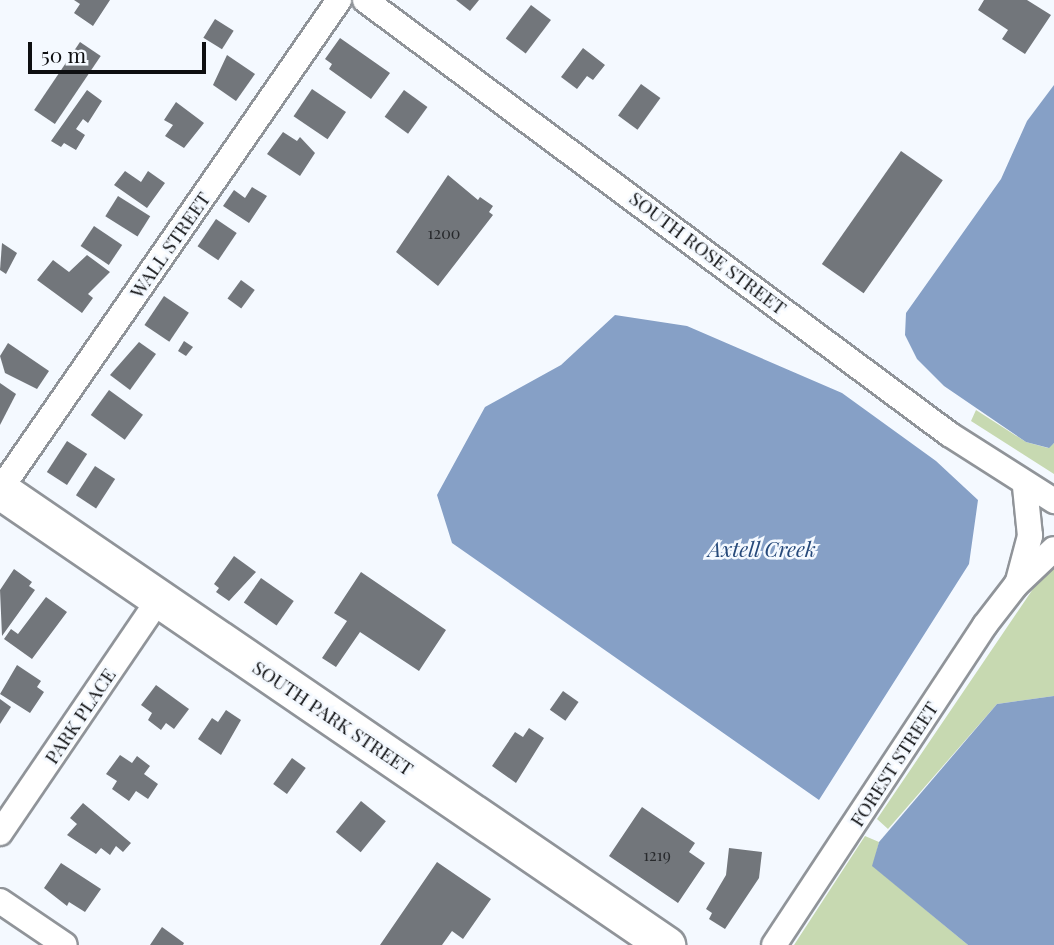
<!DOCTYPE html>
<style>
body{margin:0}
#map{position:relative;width:1054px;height:945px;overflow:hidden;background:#f4f9ff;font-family:"Playfair Display",serif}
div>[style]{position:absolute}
.green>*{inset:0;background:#c7d9b1}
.water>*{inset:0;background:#86a0c6}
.building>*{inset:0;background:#72767b;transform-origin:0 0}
.roads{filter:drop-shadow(2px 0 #909499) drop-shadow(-2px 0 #909499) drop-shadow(0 2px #909499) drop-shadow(0 -2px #909499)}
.minor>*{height:24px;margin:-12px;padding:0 12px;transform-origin:12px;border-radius:12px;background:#fff}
.primary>*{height:37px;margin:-18.5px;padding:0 18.5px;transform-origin:18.5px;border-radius:18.5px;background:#fff}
span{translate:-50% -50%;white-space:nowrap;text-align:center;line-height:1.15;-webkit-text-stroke:5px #f4f9ff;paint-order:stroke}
.number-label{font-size:16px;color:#27292c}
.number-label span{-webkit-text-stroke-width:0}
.street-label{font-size:19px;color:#0e0f11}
.water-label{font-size:21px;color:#26497a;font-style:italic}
.scale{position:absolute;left:28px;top:42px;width:178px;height:32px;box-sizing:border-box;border:4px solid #0e0f11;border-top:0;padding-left:9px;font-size:21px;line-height:24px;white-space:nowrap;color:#0e0f11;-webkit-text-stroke:5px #f4f9ff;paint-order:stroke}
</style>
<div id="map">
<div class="green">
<div style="clip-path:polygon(976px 410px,1026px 442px,1048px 448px,1054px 443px,1054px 474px,971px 421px)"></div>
<div style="clip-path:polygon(1054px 558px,1054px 696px,997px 704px,888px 829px,877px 819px)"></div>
<div style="clip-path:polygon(865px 836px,879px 842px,873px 866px,968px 945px,794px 945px)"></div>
</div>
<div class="water">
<div style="clip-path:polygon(1054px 85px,1054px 443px,1049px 448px,1026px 442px,944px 386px,917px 359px,905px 335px,906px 313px,1001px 179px,1027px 121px)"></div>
<div style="clip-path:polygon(615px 315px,687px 326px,842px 393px,936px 461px,978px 500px,969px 564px,819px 800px,452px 543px,437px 495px,485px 407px,561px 365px)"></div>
<div style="clip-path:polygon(1054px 696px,1054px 945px,968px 945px,872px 866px,879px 842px,997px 704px)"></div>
</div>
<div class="building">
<div style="clip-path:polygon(74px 0,110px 0,93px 26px,74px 13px,80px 4px)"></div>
<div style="clip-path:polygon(456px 0,479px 0,470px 11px)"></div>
<div style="clip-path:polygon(984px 0,1027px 0,1051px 15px,1025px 54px,1002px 39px,1008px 30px,978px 10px)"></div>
<div style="left:531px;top:5px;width:25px;height:42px;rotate:37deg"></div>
<div style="left:215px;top:19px;width:22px;height:22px;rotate:32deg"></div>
<div style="clip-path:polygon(340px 38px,390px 73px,371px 99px,329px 69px,332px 64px,325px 59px)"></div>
<div style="left:80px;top:42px;width:25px;height:82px;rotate:34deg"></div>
<div style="clip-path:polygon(583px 48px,605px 65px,593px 80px,587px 76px,577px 89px,561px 77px)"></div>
<div style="clip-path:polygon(227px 55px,255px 74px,236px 101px,213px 85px)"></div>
<div style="left:641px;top:84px;width:24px;height:39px;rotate:36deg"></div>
<div style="left:312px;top:89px;width:41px;height:33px;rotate:34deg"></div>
<div style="clip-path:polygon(87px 90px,102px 101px,88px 123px,83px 119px,76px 129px,85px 135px,76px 150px,64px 143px,61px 147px,51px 141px)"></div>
<div style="left:404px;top:90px;width:29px;height:33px;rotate:36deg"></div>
<div style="clip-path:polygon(176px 102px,204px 123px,184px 148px,165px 136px,173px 125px,164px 120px)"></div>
<div style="clip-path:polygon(283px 132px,297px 141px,300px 137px,315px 153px,300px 176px,267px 154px)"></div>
<div style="left:901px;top:151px;width:51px;height:138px;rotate:35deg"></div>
<div style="clip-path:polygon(125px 171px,141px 182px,148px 171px,165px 183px,147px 208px,114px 185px)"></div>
<div style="clip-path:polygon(448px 175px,478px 200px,480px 197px,493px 206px,489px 212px,493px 215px,438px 286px,396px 252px)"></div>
<div style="clip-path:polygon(252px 187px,267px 196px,249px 223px,223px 206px,234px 190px,245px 198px)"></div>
<div style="left:118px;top:196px;width:38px;height:24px;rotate:32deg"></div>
<div style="left:216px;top:219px;width:25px;height:33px;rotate:34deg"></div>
<div style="left:94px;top:226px;width:34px;height:24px;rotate:34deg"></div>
<div style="clip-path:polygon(2px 243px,17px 253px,6px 274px,0 270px)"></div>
<div style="clip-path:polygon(87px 255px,110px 272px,88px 294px,93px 298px,82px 313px,37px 280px,53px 260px,69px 272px)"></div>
<div style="left:241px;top:280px;width:17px;height:23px;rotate:36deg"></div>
<div style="left:164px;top:296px;width:30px;height:35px;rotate:34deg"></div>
<div style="clip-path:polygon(184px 341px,193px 347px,186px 356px,178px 351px)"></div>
<div style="clip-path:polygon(139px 342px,156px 354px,130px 390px,110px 375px)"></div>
<div style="clip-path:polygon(8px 343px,49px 371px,37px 389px,5px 373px,0 356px)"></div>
<div style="clip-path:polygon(0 383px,16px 394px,0 425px)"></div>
<div style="left:109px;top:390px;width:42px;height:31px;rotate:36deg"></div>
<div style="left:67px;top:441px;width:24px;height:37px;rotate:33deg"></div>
<div style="left:95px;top:466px;width:24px;height:35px;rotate:33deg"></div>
<div style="clip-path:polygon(234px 556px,256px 572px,229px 601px,216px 592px,219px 588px,214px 584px)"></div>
<div style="clip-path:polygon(14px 569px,32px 582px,29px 586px,35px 590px,2px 636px,0 590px)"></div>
<div style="clip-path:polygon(361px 572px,446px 630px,419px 671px,360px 632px,336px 667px,322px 658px,347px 621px,334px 613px)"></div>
<div style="left:261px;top:578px;width:40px;height:30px;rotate:35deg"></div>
<div style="clip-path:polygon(46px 597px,67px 612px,32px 659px,4px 639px,11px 629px,18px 634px)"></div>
<div style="clip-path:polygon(17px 665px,41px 681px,37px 687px,44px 692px,30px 713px,0 694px)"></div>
<div style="clip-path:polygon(156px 685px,189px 709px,174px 729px,166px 723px,161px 730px,148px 720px,152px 713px,141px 705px)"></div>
<div style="left:563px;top:691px;width:19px;height:23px;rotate:35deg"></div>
<div style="clip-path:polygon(0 699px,11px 707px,0 724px)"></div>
<div style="clip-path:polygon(226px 710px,241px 720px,221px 755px,198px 739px,212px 718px,218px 722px)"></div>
<div style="clip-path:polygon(529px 728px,544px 738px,516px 783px,492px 766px,515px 732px,523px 737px)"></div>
<div style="clip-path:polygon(120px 755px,132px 763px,137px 756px,150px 766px,144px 774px,158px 784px,148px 799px,136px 791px,129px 801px,112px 789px,117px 781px,106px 774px)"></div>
<div style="left:292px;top:758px;width:17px;height:32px;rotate:36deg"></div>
<div style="left:361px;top:801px;width:32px;height:40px;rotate:39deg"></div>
<div style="clip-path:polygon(83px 803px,131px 843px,123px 852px,116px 846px,110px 855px,101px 848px,96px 854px,67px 835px,77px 824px,70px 818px)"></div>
<div style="clip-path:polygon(642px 807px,695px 843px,689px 852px,705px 863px,678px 903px,609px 856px)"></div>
<div style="clip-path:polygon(729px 848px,762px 852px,759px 878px,725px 929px,709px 919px,712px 913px,706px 909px,726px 875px)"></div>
<div style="clip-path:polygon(437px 862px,491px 899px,463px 939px,452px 931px,442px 945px,380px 945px)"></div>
<div style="clip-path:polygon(61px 863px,101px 889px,85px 912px,69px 902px,67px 906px,44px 888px)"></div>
<div style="clip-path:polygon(162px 927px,184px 943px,183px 945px,150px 945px)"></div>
</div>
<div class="roads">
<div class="minor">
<div style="left:365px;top:0;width:728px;rotate:36.62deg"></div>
<div style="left:949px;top:434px;width:125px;rotate:32.5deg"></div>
<div style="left:0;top:490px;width:596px;rotate:-55.32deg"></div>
<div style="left:1018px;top:581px;width:47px;rotate:-75.1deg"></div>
<div style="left:1030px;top:536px;width:49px;rotate:-95.8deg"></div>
<div style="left:0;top:833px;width:283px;rotate:-55.8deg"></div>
<div style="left:0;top:901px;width:78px;rotate:34.1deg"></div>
<div style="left:774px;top:945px;width:383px;rotate:-56.6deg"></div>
<div style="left:985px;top:625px;width:51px;rotate:-52.2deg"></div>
<div style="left:1016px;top:585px;width:52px;rotate:-43.5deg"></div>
</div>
<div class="primary">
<div style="left:0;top:490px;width:807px;rotate:34.34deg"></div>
</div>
</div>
<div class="number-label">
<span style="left:444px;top:233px">1200</span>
<span style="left:657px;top:855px">1219</span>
</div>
<div class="street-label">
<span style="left:170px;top:245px;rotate:-55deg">WALL STREET</span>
<span style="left:708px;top:253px;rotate:37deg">SOUTH ROSE STREET</span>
<span style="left:80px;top:716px;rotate:-56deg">PARK PLACE</span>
<span style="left:333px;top:718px;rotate:34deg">SOUTH PARK STREET</span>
<span style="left:894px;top:764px;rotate:-57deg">FOREST STREET</span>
</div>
<div class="water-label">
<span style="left:762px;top:548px">Axtell Creek</span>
</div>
<div class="scale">50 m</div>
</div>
